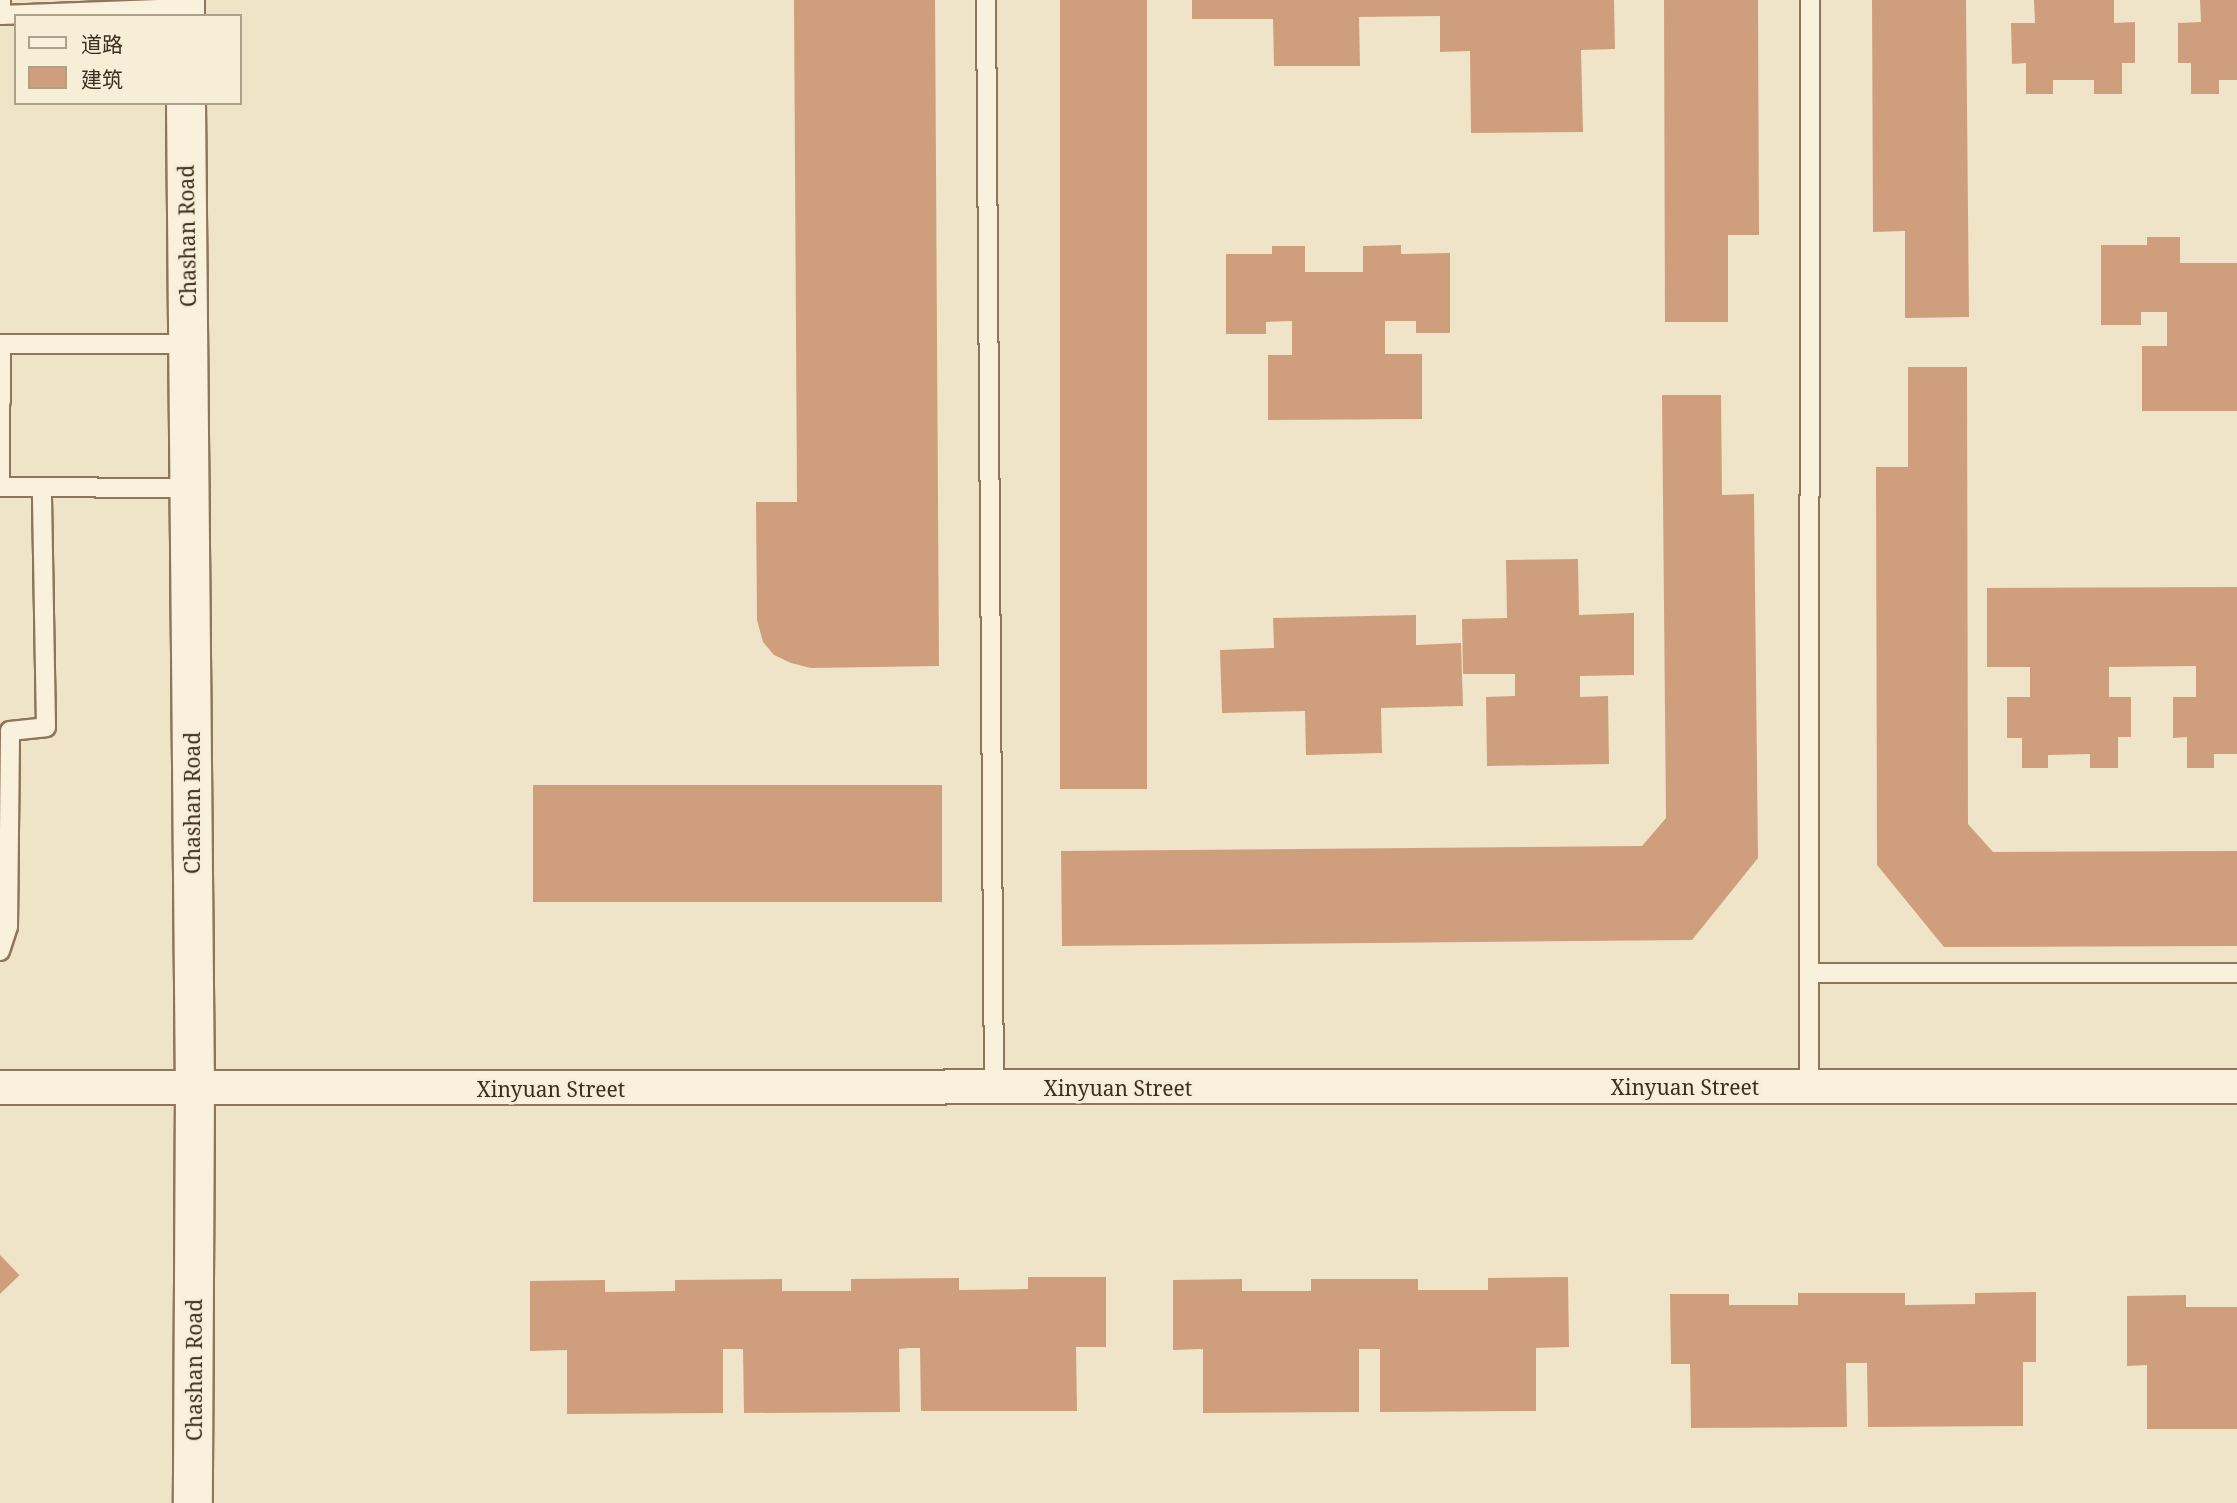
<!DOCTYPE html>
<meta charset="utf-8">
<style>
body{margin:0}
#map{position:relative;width:2237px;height:1503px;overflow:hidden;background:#f0e4c8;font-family:"Noto Serif","Noto Sans SC",serif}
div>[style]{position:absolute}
.building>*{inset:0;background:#cf9f7d;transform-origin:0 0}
.roads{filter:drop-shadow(2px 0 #8d765c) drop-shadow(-2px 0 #8d765c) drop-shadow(0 2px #8d765c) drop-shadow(0 -2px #8d765c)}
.lane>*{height:18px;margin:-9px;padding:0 9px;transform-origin:9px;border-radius:9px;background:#faf1dc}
.street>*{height:33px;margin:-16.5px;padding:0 16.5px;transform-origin:16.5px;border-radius:16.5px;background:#faf1dc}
.secondary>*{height:38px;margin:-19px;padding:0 19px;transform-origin:19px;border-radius:19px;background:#faf1dc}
span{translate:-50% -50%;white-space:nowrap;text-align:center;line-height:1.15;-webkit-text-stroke:5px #f7eed8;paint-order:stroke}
.street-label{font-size:21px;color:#3d2e20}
.legend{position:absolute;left:14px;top:14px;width:228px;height:91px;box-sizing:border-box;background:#f7eed8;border:2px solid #ada18e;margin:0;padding:9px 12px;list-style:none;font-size:21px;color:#3d2e20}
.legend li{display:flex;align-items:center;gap:14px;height:35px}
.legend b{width:35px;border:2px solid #ada18e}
</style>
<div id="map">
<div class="building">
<div style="clip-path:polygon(794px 0,935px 0,939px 666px,811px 668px,791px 663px,774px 655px,763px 642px,757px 620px,756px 502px,797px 502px)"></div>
<div style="left:1060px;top:0;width:87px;height:789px"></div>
<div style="clip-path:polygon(1192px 0,1614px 0,1615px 49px,1581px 50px,1583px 132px,1471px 133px,1470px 51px,1440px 52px,1440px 16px,1359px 17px,1360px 66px,1274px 66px,1273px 19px,1192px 19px)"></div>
<div style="clip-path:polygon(1664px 0,1758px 0,1759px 235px,1728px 235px,1728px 322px,1665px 322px)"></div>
<div style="clip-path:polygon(1872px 0,1966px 0,1969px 317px,1905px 318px,1905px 231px,1873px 232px)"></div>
<div style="clip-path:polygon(2034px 0,2114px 0,2114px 23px,2135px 22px,2135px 63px,2122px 63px,2122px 94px,2094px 94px,2094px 80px,2053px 80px,2053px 94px,2026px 94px,2026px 63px,2012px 64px,2011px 23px,2035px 23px)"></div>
<div style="clip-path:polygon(2200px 0,2237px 0,2237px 80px,2219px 80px,2219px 94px,2191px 94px,2191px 63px,2178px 63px,2178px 23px,2201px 22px)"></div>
<div style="clip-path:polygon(2147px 237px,2180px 237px,2180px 263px,2237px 263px,2237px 411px,2142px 411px,2142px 346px,2167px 346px,2167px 312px,2141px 312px,2141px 325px,2101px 325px,2101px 245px,2147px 245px)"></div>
<div style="clip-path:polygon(1401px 245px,1401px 254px,1450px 253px,1450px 333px,1416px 333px,1416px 321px,1385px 321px,1385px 354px,1422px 354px,1422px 419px,1268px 420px,1268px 355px,1292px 355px,1292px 321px,1266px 322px,1266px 334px,1226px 334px,1226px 254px,1272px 254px,1272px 246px,1305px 246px,1305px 272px,1363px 272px,1363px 246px)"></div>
<div style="clip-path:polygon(1908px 367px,1967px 367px,1968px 824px,1993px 852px,2237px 851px,2237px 946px,1944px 947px,1877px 865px,1876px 467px,1908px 467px)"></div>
<div style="clip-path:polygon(1662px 395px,1721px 395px,1722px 495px,1754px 494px,1758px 858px,1692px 940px,1062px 946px,1061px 851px,1642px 846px,1666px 818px)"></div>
<div style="clip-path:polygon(1578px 559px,1579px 615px,1634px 613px,1634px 675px,1580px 676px,1580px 697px,1608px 696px,1609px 764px,1487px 766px,1486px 697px,1515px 696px,1515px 674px,1463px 674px,1462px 619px,1507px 618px,1506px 560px)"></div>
<div style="clip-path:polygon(2237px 587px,2237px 754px,2214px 754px,2214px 768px,2187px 768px,2187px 737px,2173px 738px,2173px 697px,2196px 697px,2196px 666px,2109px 667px,2109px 697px,2131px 697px,2131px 737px,2118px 737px,2118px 768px,2090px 768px,2090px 754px,2048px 755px,2048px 768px,2022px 768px,2022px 738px,2007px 738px,2007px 697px,2030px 697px,2030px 667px,1987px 667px,1987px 588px)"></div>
<div style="clip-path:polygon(1416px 615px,1416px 645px,1461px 643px,1463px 706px,1381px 708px,1382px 753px,1306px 755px,1305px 711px,1222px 713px,1220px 650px,1274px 648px,1273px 618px)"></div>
<div style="left:942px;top:785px;width:117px;height:409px;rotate:90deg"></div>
<div style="left:0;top:1255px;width:28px;height:248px;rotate:46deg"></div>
<div style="clip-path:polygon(1028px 1277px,1106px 1277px,1106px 1347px,1076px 1347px,1077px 1411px,921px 1411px,920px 1348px,909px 1348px,899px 1349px,900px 1412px,744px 1413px,743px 1349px,723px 1349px,723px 1413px,567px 1414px,567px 1350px,530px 1351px,530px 1281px,605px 1280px,605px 1292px,675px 1291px,675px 1280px,782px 1279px,782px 1291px,851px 1291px,851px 1279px,959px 1278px,959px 1290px,1028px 1289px)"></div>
<div style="clip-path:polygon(1568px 1277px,1569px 1347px,1536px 1348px,1536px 1411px,1380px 1412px,1380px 1349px,1359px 1349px,1359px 1412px,1203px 1413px,1203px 1349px,1173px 1350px,1173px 1280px,1242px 1279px,1242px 1291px,1311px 1291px,1311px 1279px,1418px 1279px,1418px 1290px,1488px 1290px,1488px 1278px)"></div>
<div style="clip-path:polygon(2036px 1292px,2036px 1362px,2023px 1362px,2023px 1426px,1868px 1427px,1867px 1363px,1846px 1363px,1847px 1427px,1691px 1428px,1690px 1364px,1671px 1364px,1670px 1294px,1729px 1294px,1729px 1305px,1798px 1305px,1798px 1293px,1905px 1293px,1905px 1305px,1975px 1304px,1975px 1293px)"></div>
<div style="clip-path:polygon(2186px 1295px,2186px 1307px,2237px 1307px,2237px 1429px,2147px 1429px,2147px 1365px,2127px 1366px,2127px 1296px)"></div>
</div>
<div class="roads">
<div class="lane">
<div style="left:1px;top:0;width:15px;rotate:90deg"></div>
<div style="left:1px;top:15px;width:184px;rotate:-2.2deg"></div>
<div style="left:986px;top:0;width:1089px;rotate:89.58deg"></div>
<div style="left:0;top:401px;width:81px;rotate:90deg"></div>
<div style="left:1px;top:401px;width:57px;rotate:-90deg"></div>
<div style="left:1px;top:344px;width:187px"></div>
<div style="left:0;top:487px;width:189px;rotate:0.3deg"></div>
<div style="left:0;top:951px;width:25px;rotate:-72deg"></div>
<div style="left:8px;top:927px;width:196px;rotate:-89.4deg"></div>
<div style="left:10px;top:731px;width:36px;rotate:-6deg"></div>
<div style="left:46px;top:727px;width:240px;rotate:-91deg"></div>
<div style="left:1809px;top:973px;width:428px"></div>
<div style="left:1809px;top:1087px;width:1087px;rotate:-89.95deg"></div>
</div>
<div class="street">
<div style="left:0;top:1087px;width:2237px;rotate:-0.03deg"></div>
</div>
<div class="secondary">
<div style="left:185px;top:16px;width:16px;rotate:-90deg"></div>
<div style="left:186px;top:103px;width:986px;rotate:89.48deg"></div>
<div style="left:195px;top:1089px;width:414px;rotate:90.3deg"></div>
</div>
</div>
<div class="street-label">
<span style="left:187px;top:236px;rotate:-91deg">Chashan Road</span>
<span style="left:192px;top:803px;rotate:-90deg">Chashan Road</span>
<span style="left:1685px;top:1087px">Xinyuan Street</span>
<span style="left:1118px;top:1088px">Xinyuan Street</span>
<span style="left:551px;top:1089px">Xinyuan Street</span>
<span style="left:194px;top:1370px;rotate:-90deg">Chashan Road</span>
</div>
<ul class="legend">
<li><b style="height:9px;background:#faf1dc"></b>道路</li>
<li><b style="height:19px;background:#cf9f7d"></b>建筑</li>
</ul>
</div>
